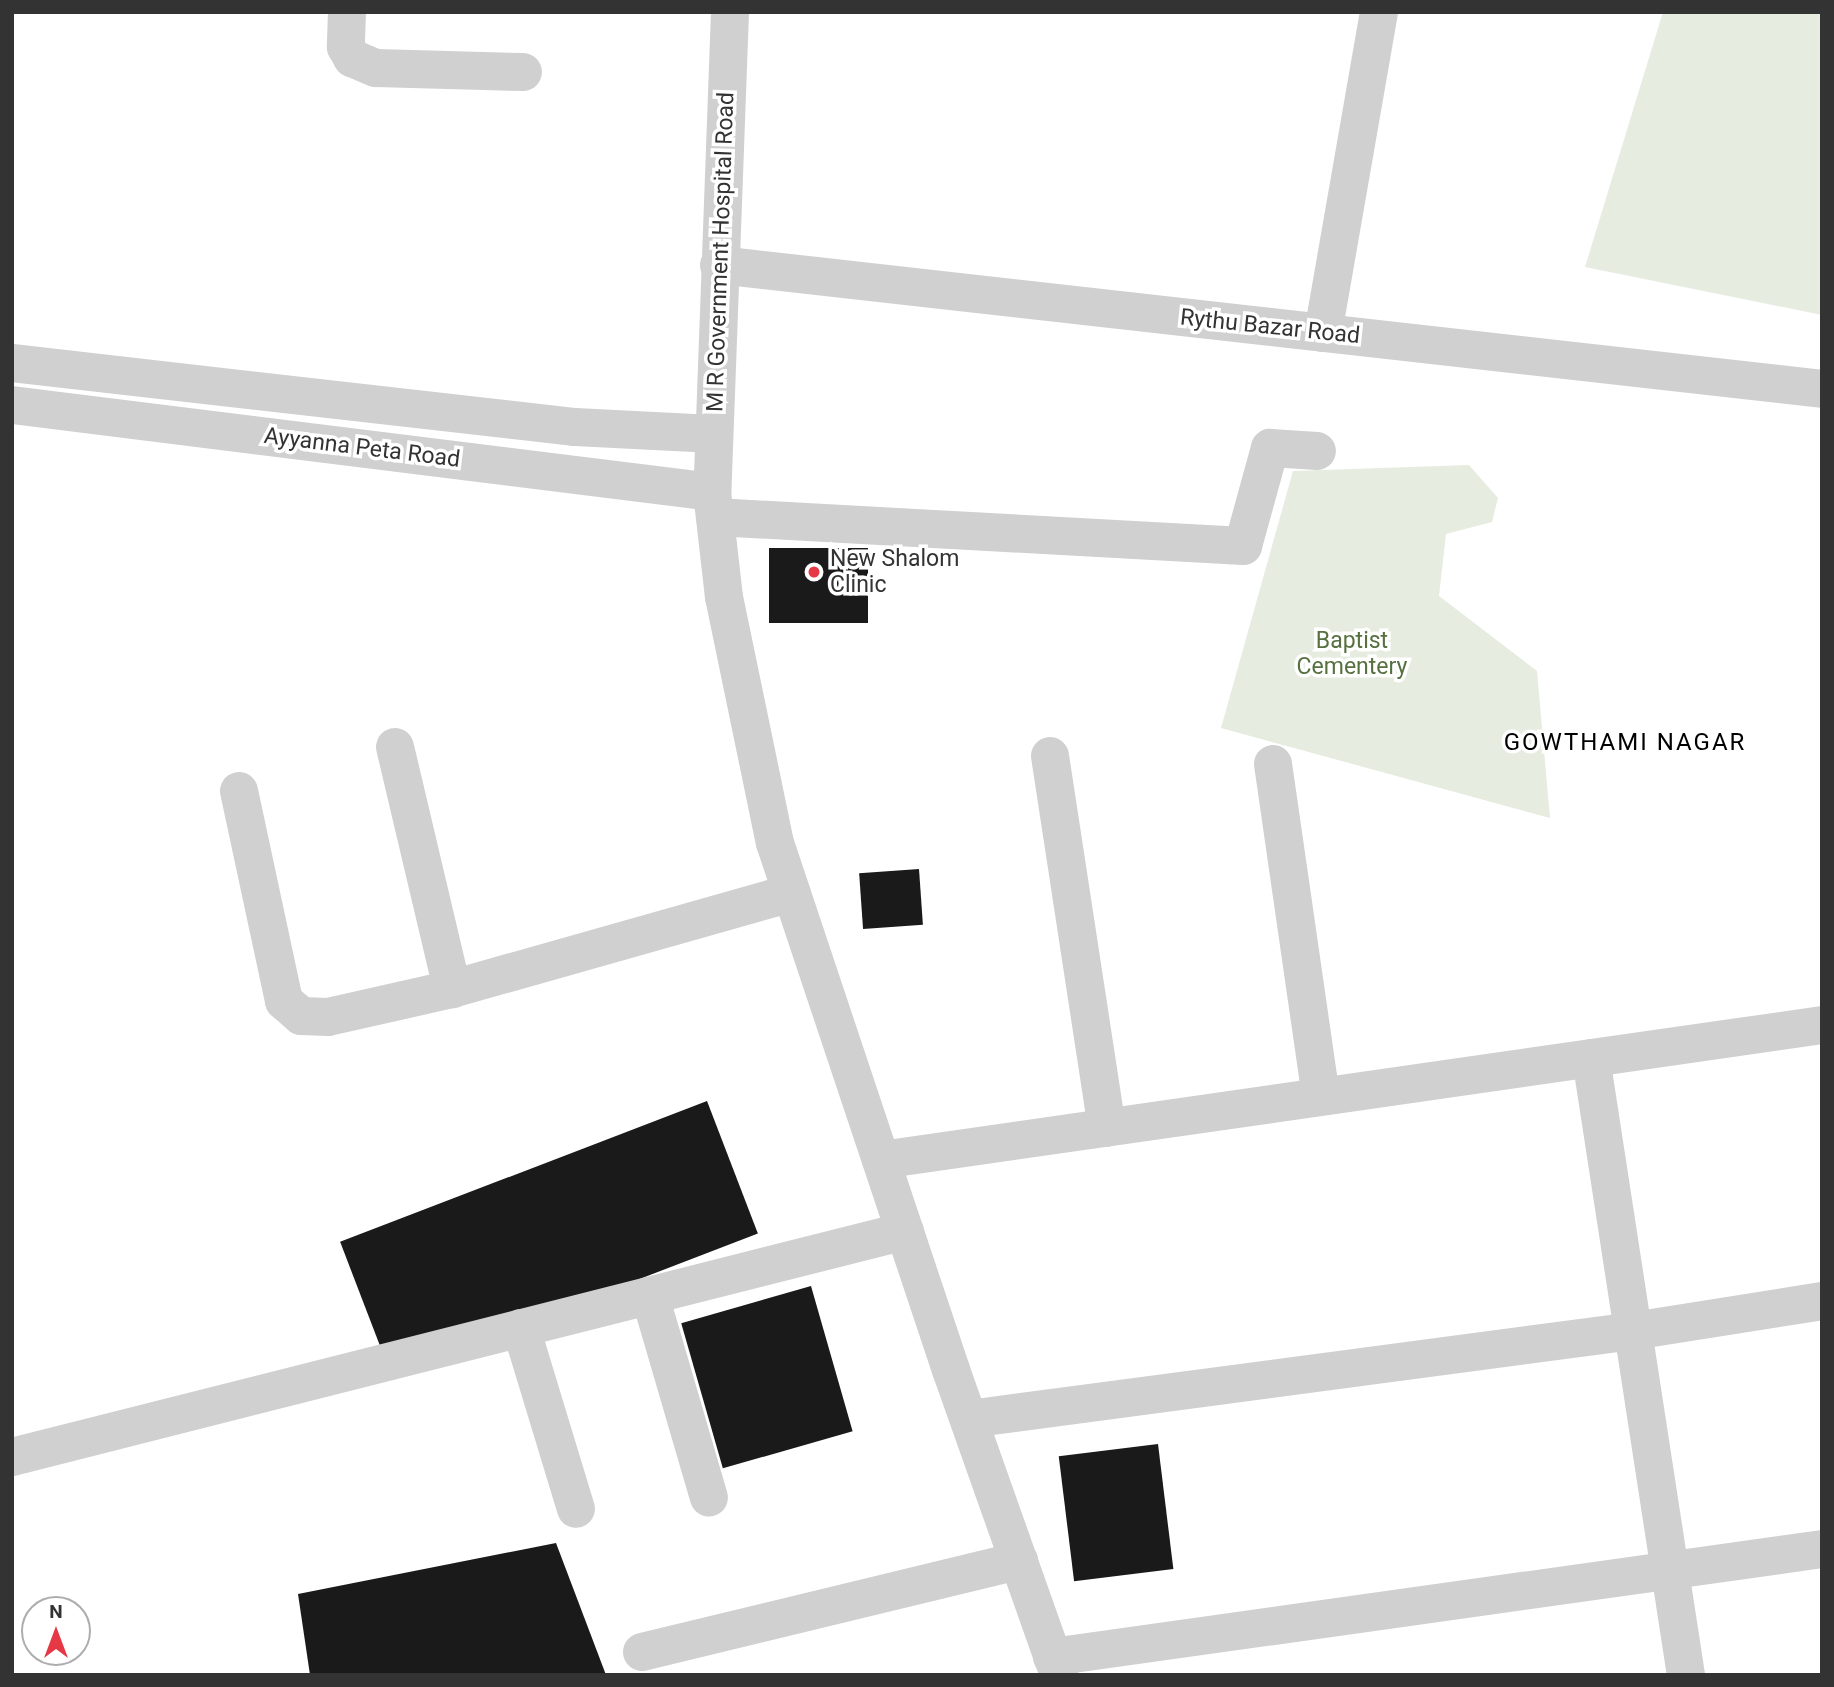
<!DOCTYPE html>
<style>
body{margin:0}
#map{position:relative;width:1834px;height:1687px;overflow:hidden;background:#fff;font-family:Roboto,sans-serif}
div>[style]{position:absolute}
.green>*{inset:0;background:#e6ecdf}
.building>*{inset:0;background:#1a1a1a;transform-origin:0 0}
.minor>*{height:38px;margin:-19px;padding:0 19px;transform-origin:19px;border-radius:19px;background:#d0d0d0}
.dots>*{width:19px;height:19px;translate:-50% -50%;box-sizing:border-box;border:4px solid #fff;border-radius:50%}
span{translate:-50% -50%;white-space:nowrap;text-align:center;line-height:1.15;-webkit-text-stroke:7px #fff;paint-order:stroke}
.street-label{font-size:23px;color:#333}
.poi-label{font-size:23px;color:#333}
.left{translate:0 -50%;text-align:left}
.park-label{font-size:23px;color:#56703f}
.neighbourhood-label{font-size:24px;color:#000;letter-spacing:2px}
.frame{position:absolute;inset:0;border:14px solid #333;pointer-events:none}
.north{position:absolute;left:21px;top:1596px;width:70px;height:70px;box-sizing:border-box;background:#fff;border:2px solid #adadad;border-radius:50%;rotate:0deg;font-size:19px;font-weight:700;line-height:28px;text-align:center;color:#333}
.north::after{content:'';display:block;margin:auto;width:24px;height:32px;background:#e63946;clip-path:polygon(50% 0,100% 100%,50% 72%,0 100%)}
</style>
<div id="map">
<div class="green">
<div style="clip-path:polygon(1663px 12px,1822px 12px,1822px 315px,1585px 267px)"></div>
<div style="clip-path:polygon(1469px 465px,1498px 498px,1492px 522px,1446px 534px,1439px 596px,1537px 671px,1550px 818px,1221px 728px,1293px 471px)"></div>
</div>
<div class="building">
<div style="left:769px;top:548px;width:99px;height:75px"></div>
<div style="left:919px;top:869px;width:56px;height:60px;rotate:86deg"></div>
<div style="left:707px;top:1101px;width:142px;height:393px;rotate:69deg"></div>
<div style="left:811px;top:1286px;width:151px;height:135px;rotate:74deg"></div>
<div style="left:1158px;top:1444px;width:126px;height:100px;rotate:83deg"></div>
<div style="clip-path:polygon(556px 1543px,606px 1675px,310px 1675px,298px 1594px)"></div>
</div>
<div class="minor">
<div style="left:347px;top:12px;width:35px;rotate:92deg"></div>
<div style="left:346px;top:47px;width:13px;rotate:61deg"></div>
<div style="left:352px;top:58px;width:26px;rotate:23deg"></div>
<div style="left:376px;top:68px;width:147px;rotate:1.6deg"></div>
<div style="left:730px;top:12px;width:480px;rotate:92.1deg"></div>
<div style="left:712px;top:492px;width:106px;rotate:83.5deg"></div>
<div style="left:724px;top:597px;width:251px;rotate:78.3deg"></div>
<div style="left:775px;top:843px;width:556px;rotate:71.53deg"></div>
<div style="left:951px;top:1370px;width:324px;rotate:70.5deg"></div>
<div style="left:719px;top:265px;width:1110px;rotate:6.41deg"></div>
<div style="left:1323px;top:333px;width:326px;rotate:-80.1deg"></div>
<div style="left:12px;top:363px;width:567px;rotate:6.49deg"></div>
<div style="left:575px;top:427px;width:139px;rotate:2.9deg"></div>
<div style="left:12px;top:405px;width:705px;rotate:7.08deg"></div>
<div style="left:715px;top:517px;width:529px;rotate:3.14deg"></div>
<div style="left:1243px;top:546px;width:102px;rotate:-74.6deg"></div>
<div style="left:1270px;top:448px;width:47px;rotate:3.7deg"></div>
<div style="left:395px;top:747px;width:249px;rotate:76.7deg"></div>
<div style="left:1050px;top:756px;width:376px;rotate:81.3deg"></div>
<div style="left:1273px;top:764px;width:336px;rotate:81.8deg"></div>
<div style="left:239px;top:791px;width:215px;rotate:77.9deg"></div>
<div style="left:284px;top:1001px;width:23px;rotate:41deg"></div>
<div style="left:301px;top:1016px;width:27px;rotate:2deg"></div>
<div style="left:328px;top:1017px;width:127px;rotate:-12.7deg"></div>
<div style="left:452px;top:989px;width:353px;rotate:-15.8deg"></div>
<div style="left:1591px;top:1058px;width:624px;rotate:81.25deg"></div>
<div style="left:881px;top:1160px;width:951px;rotate:-8.16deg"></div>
<div style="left:650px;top:1296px;width:210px;rotate:73.7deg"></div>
<div style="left:521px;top:1328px;width:189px;rotate:73.1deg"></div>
<div style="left:969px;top:1419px;width:670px;rotate:-7.55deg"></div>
<div style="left:1633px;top:1331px;width:191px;rotate:-9deg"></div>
<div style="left:12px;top:1457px;width:921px;rotate:-14.2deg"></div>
<div style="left:642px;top:1652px;width:388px;rotate:-13.6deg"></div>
<div style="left:1052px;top:1657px;width:778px;rotate:-7.98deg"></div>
</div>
<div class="dots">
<div style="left:814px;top:572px;background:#e63946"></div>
</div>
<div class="street-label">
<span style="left:721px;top:252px;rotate:-88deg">M R Government Hospital Road</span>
<span style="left:1270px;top:327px;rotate:6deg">Rythu Bazar Road</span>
<span style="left:362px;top:448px;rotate:7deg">Ayyanna Peta Road</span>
</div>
<div class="poi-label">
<span class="left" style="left:830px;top:572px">New Shalom<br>Clinic</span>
</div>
<div class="park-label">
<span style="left:1352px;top:654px">Baptist<br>Cementery</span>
</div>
<div class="neighbourhood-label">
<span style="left:1625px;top:743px">GOWTHAMI NAGAR</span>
</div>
<div class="frame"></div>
<div class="north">N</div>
</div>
